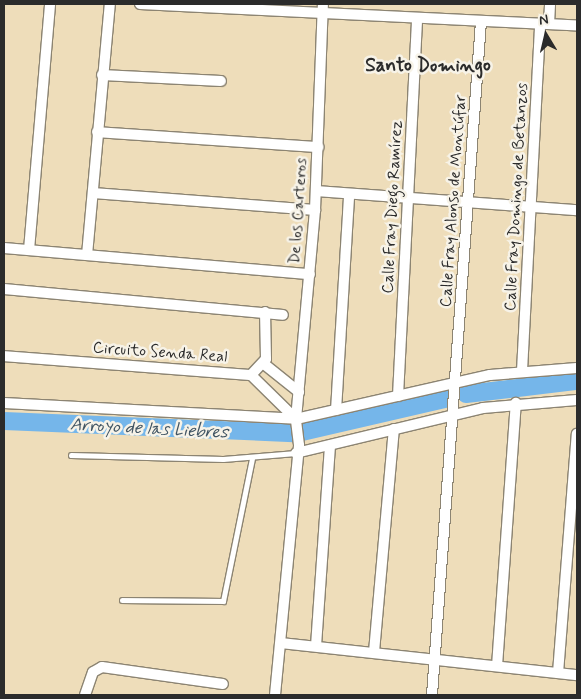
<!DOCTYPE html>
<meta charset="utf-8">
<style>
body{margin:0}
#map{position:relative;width:581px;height:699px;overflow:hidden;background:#eeddba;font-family:Mynerve,sans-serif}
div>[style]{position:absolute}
.river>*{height:18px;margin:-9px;padding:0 9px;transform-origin:9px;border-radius:9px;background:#75b6ea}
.roads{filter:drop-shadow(1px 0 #8c8472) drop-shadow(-1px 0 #8c8472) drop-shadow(0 1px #8c8472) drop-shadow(0 -1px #8c8472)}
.lane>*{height:5px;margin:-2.5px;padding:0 2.5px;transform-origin:2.5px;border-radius:2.5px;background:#fff}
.street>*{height:10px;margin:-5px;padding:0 5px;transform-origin:5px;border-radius:5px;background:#fff}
span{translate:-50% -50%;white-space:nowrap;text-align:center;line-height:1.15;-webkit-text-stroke:5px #f7f3e8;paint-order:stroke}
.street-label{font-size:16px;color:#2b2b2b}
.water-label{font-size:18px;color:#415564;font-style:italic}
.quarter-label{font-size:19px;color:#2b2b2b;font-weight:700}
.frame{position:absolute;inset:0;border:5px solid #2b2b2b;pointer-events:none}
.north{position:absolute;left:521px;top:10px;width:50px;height:50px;-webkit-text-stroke:4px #f7f3e8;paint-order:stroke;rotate:351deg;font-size:14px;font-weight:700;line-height:20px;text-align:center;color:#2b2b2b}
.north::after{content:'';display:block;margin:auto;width:18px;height:22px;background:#2b2b2b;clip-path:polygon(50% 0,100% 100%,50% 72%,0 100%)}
</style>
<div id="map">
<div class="river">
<div style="left:466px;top:394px;width:112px;rotate:-6.7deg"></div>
<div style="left:4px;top:421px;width:290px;rotate:2.4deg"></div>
<div style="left:302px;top:432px;width:151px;rotate:-13deg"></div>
</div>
<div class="roads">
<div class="lane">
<div style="left:71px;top:455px;width:152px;rotate:1.5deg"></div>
<div style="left:223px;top:459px;width:73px;rotate:-4.7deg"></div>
<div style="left:122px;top:600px;width:101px;rotate:0.6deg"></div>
<div style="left:223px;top:601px;width:146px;rotate:-78.5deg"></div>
</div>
<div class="street">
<div style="left:140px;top:4px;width:438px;rotate:2.8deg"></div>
<div style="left:549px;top:24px;width:20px;rotate:-87deg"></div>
<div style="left:102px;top:75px;width:119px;rotate:2.9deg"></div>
<div style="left:97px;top:132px;width:222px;rotate:3.9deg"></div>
<div style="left:316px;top:191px;width:262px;rotate:4.2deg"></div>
<div style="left:93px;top:193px;width:223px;rotate:4.4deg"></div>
<div style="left:4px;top:248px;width:307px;rotate:4.9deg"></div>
<div style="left:29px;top:250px;width:247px;rotate:-85.1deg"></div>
<div style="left:87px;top:255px;width:252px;rotate:-84.8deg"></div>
<div style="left:4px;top:289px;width:280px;rotate:5.3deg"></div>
<div style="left:4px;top:356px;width:248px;rotate:4.4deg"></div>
<div style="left:251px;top:375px;width:63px;rotate:44.4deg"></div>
<div style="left:264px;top:364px;width:45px;rotate:38.7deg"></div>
<div style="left:522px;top:371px;width:347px;rotate:-87deg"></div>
<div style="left:251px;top:375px;width:22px;rotate:-47deg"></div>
<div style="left:266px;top:359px;width:47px;rotate:-91.2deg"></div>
<div style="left:398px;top:396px;width:377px;rotate:-87.1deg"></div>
<div style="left:4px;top:403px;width:292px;rotate:3.1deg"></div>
<div style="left:296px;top:419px;width:199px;rotate:-12.8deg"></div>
<div style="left:490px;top:375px;width:87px;rotate:-4.6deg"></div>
<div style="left:336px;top:410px;width:215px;rotate:-86.5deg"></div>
<div style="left:296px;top:453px;width:192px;rotate:-13.5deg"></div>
<div style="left:483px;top:408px;width:94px;rotate:-4.9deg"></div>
<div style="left:281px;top:643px;width:298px;rotate:6.2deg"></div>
<div style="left:316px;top:646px;width:201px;rotate:-86deg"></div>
<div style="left:374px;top:652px;width:224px;rotate:-84.9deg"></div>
<div style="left:497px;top:666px;width:264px;rotate:-85.9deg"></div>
<div style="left:558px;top:673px;width:240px;rotate:-85.5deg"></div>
<div style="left:85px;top:695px;width:24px;rotate:-71deg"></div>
<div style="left:93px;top:672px;width:10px;rotate:-29deg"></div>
<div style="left:102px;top:667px;width:122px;rotate:8deg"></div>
<div style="left:275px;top:695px;width:251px;rotate:-84.5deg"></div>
<div style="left:299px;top:445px;width:26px;rotate:-97deg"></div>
<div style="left:296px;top:419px;width:210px;rotate:-84.8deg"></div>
<div style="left:315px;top:210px;width:206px;rotate:-87.8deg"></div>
<div style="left:432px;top:695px;width:676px;rotate:-85.84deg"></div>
</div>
</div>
<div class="street-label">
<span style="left:517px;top:197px;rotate:-87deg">Calle Fray Domingo de Betanzos</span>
<span style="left:454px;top:201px;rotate:-86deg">Calle Fray Alonso de Montúfar</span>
<span style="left:393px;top:207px;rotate:-87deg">Calle Fray Diego Ramírez</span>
<span style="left:299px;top:211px;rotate:-86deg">De los Carteros</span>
<span style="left:160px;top:353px;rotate:4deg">Circuito Senda Real</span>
</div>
<div class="water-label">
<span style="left:149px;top:429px;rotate:3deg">Arroyo de las Liebres</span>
</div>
<div class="quarter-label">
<span style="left:428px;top:66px">Santo Domingo</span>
</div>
<div class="frame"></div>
<div class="north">N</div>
</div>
